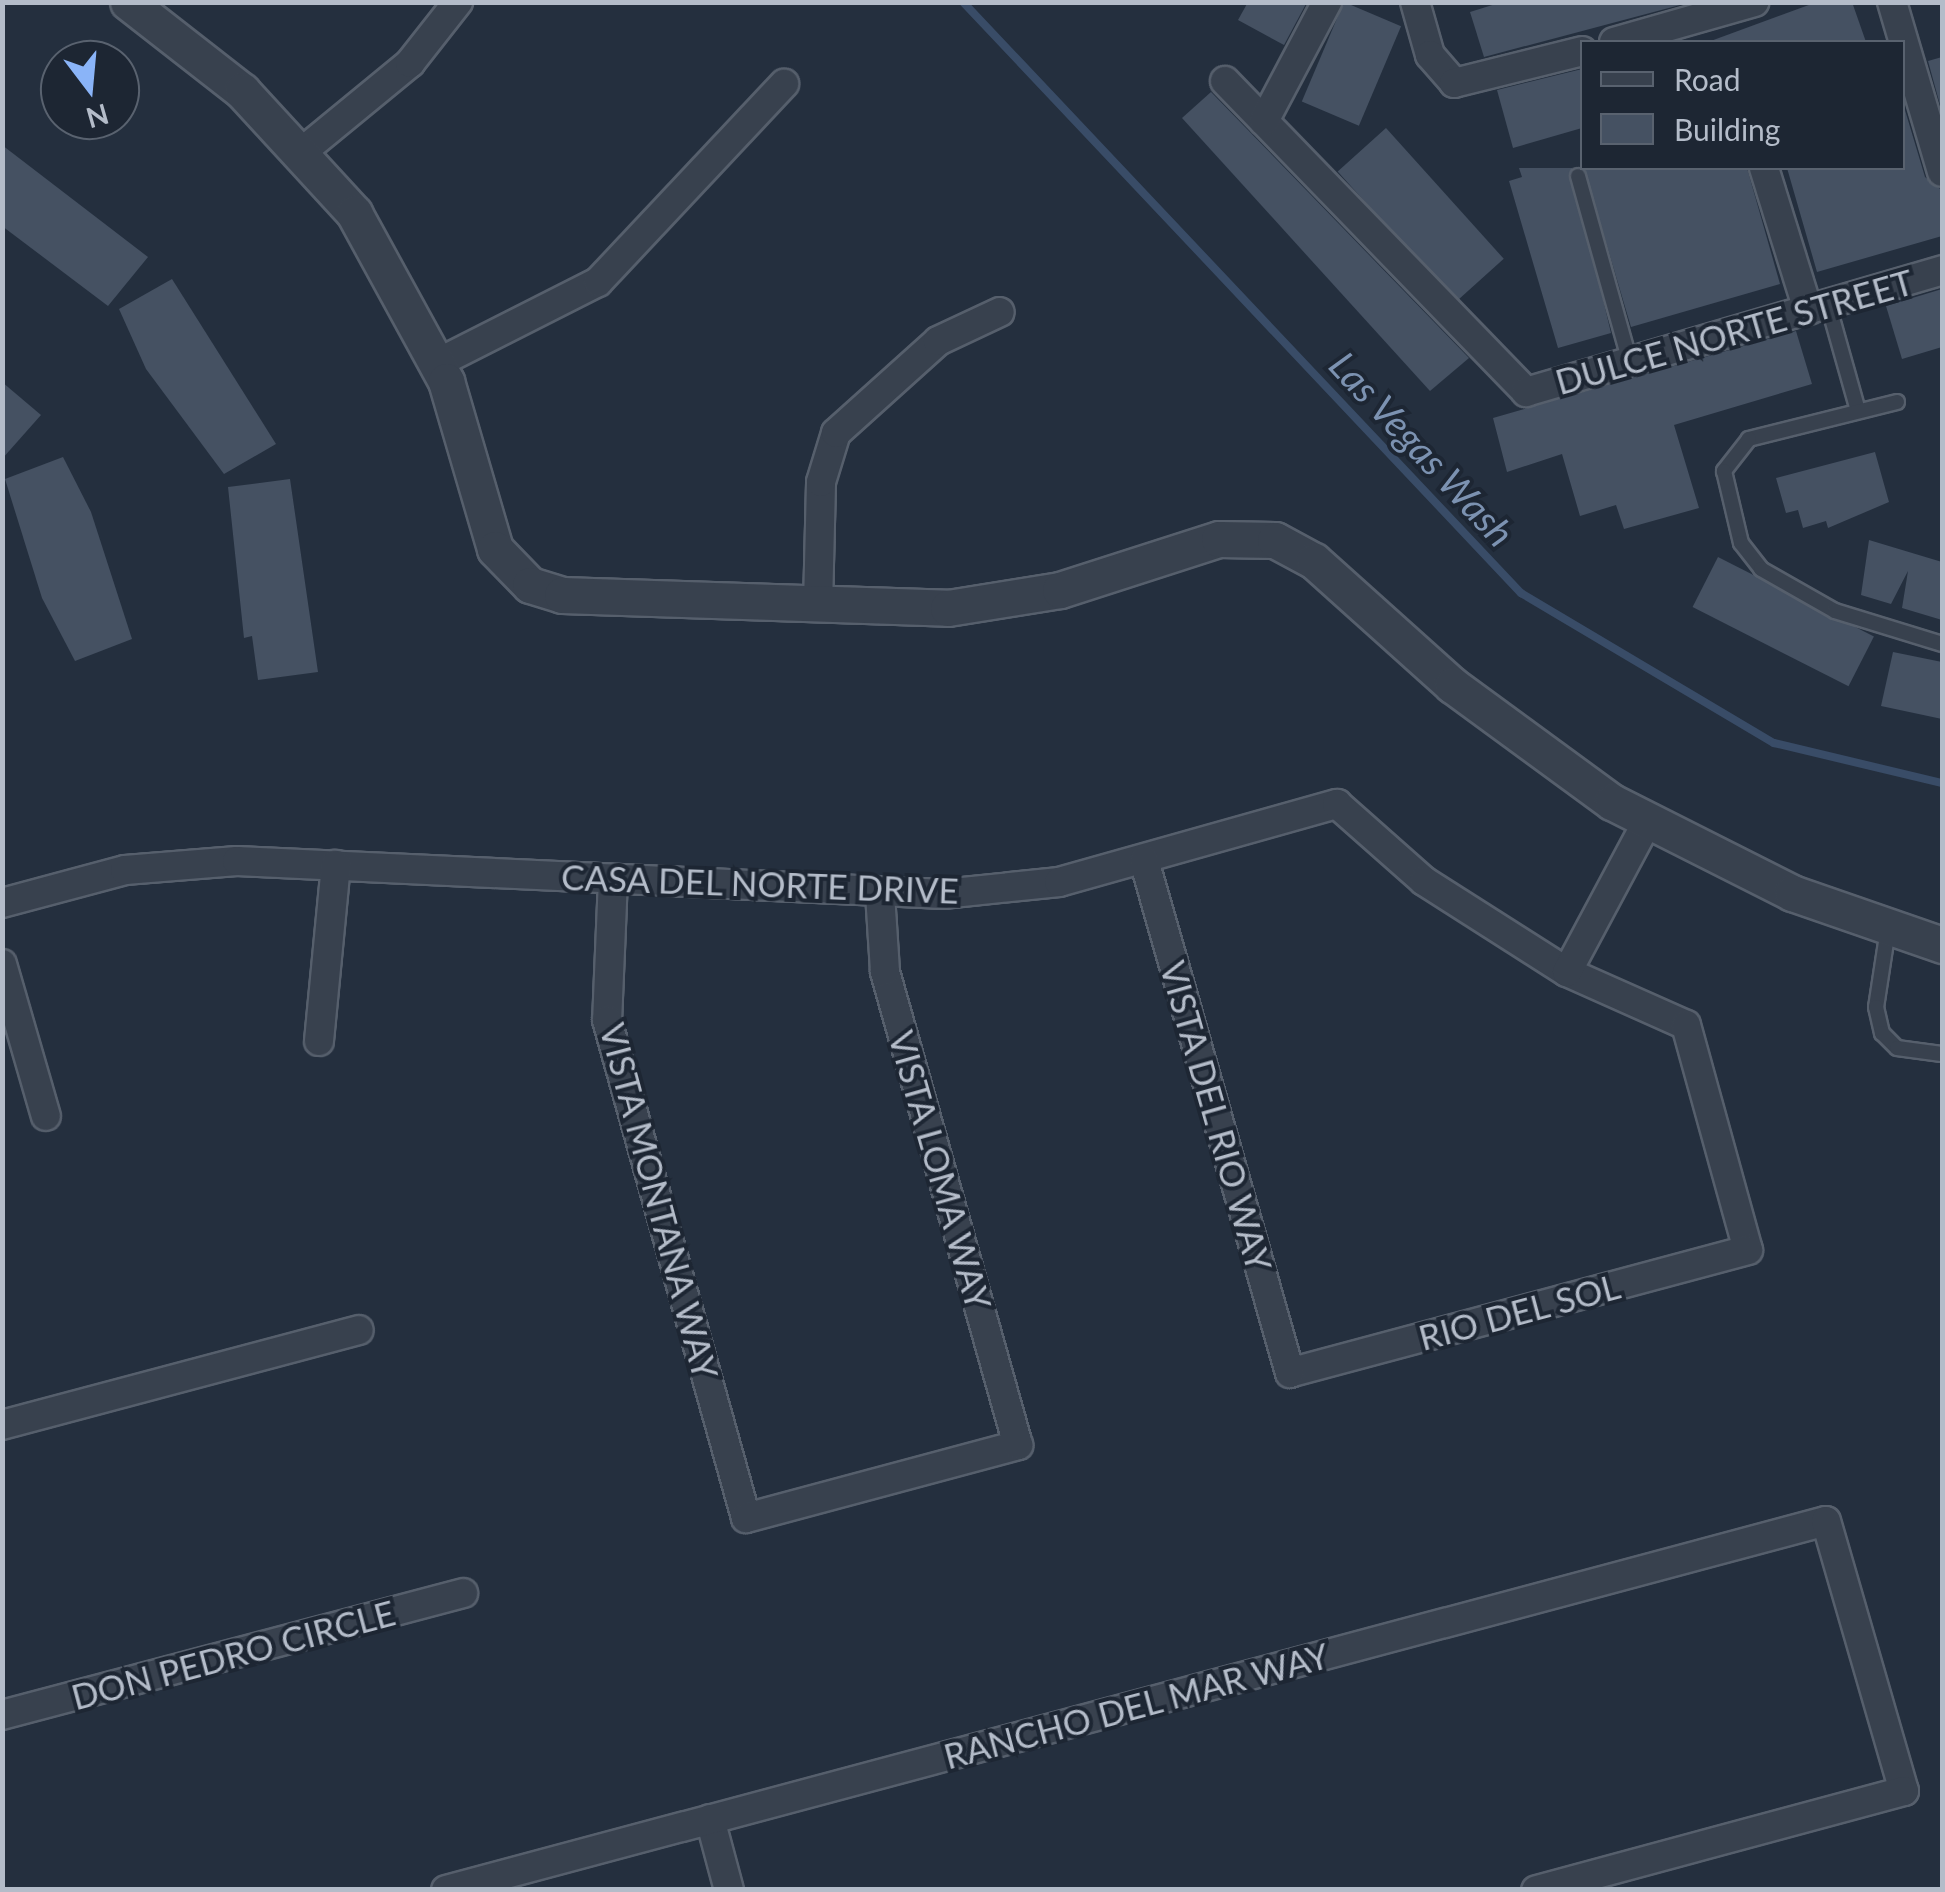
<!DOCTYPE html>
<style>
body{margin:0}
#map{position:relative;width:1945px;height:1892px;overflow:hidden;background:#242f3e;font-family:Lato,sans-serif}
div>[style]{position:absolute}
.stream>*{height:8px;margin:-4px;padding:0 4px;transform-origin:4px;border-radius:4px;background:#394c67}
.building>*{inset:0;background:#455162;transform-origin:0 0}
.roads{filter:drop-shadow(2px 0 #565f6c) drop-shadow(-2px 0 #565f6c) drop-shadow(0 2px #565f6c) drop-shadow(0 -2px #565f6c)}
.service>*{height:14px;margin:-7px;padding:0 7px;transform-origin:7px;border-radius:7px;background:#38414e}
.minor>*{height:28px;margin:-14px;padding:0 14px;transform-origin:14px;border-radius:14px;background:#38414e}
.tertiary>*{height:35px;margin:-17.5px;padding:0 17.5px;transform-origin:17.5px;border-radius:17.5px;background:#38414e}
span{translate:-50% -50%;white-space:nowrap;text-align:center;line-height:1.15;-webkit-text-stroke:8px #1d2633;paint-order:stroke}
.street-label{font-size:35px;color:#b4bcc9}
.water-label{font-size:38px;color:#7c92b1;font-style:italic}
.frame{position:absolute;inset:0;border:5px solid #b4bcc9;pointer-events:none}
.legend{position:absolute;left:1580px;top:40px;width:325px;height:130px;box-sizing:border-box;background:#1d2633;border:2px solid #59626f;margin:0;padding:12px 18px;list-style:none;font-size:30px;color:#b4bcc9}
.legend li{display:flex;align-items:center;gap:20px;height:50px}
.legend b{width:50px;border:2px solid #59626f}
.north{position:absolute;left:40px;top:40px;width:100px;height:100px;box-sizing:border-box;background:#1d2633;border:2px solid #59626f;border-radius:50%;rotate:164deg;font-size:28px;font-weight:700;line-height:40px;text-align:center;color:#b4bcc9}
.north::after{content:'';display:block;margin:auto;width:35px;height:45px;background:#8ab4f8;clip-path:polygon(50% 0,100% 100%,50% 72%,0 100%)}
</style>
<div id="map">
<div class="stream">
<div style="left:963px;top:2px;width:813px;rotate:46.65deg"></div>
<div style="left:1521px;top:593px;width:294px;rotate:30.7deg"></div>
<div style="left:1774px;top:743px;width:173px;rotate:13.4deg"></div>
</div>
<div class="building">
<div style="clip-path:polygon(1248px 2px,1307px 2px,1284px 45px,1238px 20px)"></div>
<div style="left:1344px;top:2px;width:62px;height:108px;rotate:23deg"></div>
<div style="clip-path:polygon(1502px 2px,1680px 2px,1680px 5px,1484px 57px,1470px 12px)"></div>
<div style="clip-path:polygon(1817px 2px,1852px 2px,1866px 42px,1708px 42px)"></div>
<div style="clip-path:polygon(1942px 57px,1942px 112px,1928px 61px)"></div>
<div style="clip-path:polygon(1582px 69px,1582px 128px,1513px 148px,1497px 90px)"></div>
<div style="clip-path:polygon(1211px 92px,1212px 93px,1469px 358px,1430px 391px,1182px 118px)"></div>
<div style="clip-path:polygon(1902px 100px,1925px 177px,1940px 189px,1942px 236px,1817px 272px,1787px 168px,1902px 168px)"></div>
<div style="left:1386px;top:128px;width:176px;height:65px;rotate:48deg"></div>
<div style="clip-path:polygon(2px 145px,148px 257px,108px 306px,2px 226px)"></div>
<div style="clip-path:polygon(1519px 168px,1572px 168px,1611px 333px,1558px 348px,1509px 181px,1522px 177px)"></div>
<div style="clip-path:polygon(1584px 168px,1747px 168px,1780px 284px,1631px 327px)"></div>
<div style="clip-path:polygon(172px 279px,276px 444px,224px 474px,146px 369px,119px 309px)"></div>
<div style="clip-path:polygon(1942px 289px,1942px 347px,1902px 359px,1886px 306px)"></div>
<div style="clip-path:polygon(1796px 331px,1812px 384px,1674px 425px,1699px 508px,1624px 529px,1616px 505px,1580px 516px,1562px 454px,1507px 472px,1493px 418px)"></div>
<div style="clip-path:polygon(2px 382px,41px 415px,2px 459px)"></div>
<div style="clip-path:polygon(1875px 452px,1889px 502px,1828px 528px,1826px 521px,1803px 528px,1798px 510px,1786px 513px,1776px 478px)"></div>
<div style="clip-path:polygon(63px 457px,91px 512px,132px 639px,75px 661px,42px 598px,5px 479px)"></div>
<div style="clip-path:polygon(290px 479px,318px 672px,258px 680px,252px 636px,244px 638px,228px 487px)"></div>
<div style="clip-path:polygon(1869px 540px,1942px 562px,1942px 620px,1902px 608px,1908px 571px,1891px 604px,1861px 595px)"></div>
<div style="left:1718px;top:557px;width:175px;height:56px;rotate:27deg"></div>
<div style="clip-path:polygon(1893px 652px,1942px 662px,1942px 719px,1881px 706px)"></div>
</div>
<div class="roads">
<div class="service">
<div style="left:1578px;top:176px;width:193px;rotate:74.4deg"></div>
<div style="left:1828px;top:304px;width:111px;rotate:74.3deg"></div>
<div style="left:1897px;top:402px;width:153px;rotate:166deg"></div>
<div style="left:1749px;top:439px;width:41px;rotate:128deg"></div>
<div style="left:1724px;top:471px;width:74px;rotate:76.7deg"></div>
<div style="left:1741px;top:543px;width:33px;rotate:52deg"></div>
<div style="left:1761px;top:569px;width:85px;rotate:29.6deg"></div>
<div style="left:1835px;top:611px;width:112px;rotate:17.1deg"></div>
<div style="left:1888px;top:929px;width:79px;rotate:98.7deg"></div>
<div style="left:1876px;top:1007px;width:27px;rotate:77deg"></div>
<div style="left:1882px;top:1033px;width:21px;rotate:45deg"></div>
<div style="left:1897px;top:1048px;width:45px;rotate:7.6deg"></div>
</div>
<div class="minor">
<div style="left:1415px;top:2px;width:55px;rotate:74.2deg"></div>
<div style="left:1430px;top:55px;width:37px;rotate:49deg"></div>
<div style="left:1454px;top:83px;width:132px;rotate:-14deg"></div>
<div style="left:1892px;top:2px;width:177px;rotate:73.6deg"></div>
<div style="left:1614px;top:42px;width:146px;rotate:-15.9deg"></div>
<div style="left:1225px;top:81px;width:433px;rotate:45.9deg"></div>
<div style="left:1526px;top:392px;width:434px;rotate:-16.3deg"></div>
<div style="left:1264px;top:121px;width:135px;rotate:-62.1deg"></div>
<div style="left:303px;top:151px;width:139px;rotate:-39.4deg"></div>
<div style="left:410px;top:63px;width:78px;rotate:-51.8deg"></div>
<div style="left:1764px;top:168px;width:149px;rotate:72.8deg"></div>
<div style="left:438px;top:363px;width:179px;rotate:-26.9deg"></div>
<div style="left:598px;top:282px;width:272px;rotate:-46.8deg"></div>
<div style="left:818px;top:606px;width:124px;rotate:-88.6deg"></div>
<div style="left:821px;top:482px;width:51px;rotate:-73deg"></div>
<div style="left:836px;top:433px;width:137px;rotate:-42deg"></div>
<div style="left:938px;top:341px;width:68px;rotate:-25.1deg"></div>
<div style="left:613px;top:879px;width:141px;rotate:92.4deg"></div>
<div style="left:607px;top:1020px;width:517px;rotate:74.4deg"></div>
<div style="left:746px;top:1518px;width:282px;rotate:-15deg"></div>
<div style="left:1018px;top:1445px;width:492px;rotate:-105.7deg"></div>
<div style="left:885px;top:971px;width:78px;rotate:-93.7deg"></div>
<div style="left:2px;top:903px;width:127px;rotate:-15deg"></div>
<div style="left:125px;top:870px;width:112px;rotate:-4.6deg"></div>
<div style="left:237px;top:861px;width:707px;rotate:2.68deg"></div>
<div style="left:943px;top:894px;width:117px;rotate:-5.9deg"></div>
<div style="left:1059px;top:882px;width:289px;rotate:-15.7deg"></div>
<div style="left:1337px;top:804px;width:116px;rotate:41.5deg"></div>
<div style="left:1424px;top:881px;width:169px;rotate:32.5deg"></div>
<div style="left:1567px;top:972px;width:130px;rotate:24deg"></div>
<div style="left:1686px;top:1025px;width:233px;rotate:74.6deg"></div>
<div style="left:1748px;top:1250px;width:474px;rotate:165deg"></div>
<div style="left:1290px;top:1373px;width:533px;rotate:-105.89deg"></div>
<div style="left:2px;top:964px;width:158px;rotate:73.9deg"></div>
<div style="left:1567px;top:972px;width:170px;rotate:-61.9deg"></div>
<div style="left:319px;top:1041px;width:177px;rotate:-84.5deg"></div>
<div style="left:2px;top:1425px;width:369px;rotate:-14.9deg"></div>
<div style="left:2px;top:1715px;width:477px;rotate:-14.8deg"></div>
<div style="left:710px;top:1819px;width:73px;rotate:75deg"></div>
<div style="left:446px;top:1890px;width:1428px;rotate:-14.97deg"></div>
<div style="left:1826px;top:1521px;width:281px;rotate:73.9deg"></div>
<div style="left:1904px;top:1791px;width:381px;rotate:164.9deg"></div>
</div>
<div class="tertiary">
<div style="left:128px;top:2px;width:145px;rotate:38deg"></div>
<div style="left:242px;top:91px;width:166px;rotate:47.4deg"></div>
<div style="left:354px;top:213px;width:192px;rotate:61.3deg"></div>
<div style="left:446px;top:381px;width:175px;rotate:73.7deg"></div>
<div style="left:495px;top:549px;width:50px;rotate:45.8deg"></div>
<div style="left:530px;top:585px;width:34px;rotate:17deg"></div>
<div style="left:562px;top:595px;width:386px;rotate:1.9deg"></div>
<div style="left:948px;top:608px;width:113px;rotate:-9.1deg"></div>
<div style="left:1060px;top:590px;width:167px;rotate:-17.8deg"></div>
<div style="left:1219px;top:539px;width:56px;rotate:1deg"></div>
<div style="left:1275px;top:540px;width:44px;rotate:28.3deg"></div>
<div style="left:1314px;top:561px;width:186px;rotate:41.9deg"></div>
<div style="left:1452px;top:685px;width:198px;rotate:36.2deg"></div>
<div style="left:1612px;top:802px;width:202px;rotate:26.8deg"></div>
<div style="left:1792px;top:893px;width:159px;rotate:19.1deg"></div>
</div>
</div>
<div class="street-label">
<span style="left:1734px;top:331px;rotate:-16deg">DULCE NORTE STREET</span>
<span style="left:760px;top:883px;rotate:2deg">CASA DEL NORTE DRIVE</span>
<span style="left:1217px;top:1116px;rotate:74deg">VISTA DEL RIO WAY</span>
<span style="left:941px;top:1170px;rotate:74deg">VISTA LOMA WAY</span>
<span style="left:660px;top:1201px;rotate:75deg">VISTA MONTANA WAY</span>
<span style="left:1519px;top:1311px;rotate:-15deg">RIO DEL SOL</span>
<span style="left:233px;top:1654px;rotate:-15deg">DON PEDRO CIRCLE</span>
<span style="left:1136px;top:1705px;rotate:-15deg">RANCHO DEL MAR WAY</span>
</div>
<div class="water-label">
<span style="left:1422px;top:449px;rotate:47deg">Las Vegas Wash</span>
</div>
<div class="frame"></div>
<ul class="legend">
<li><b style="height:12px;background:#38414e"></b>Road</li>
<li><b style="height:28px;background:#455162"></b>Building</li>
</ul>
<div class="north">N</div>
</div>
